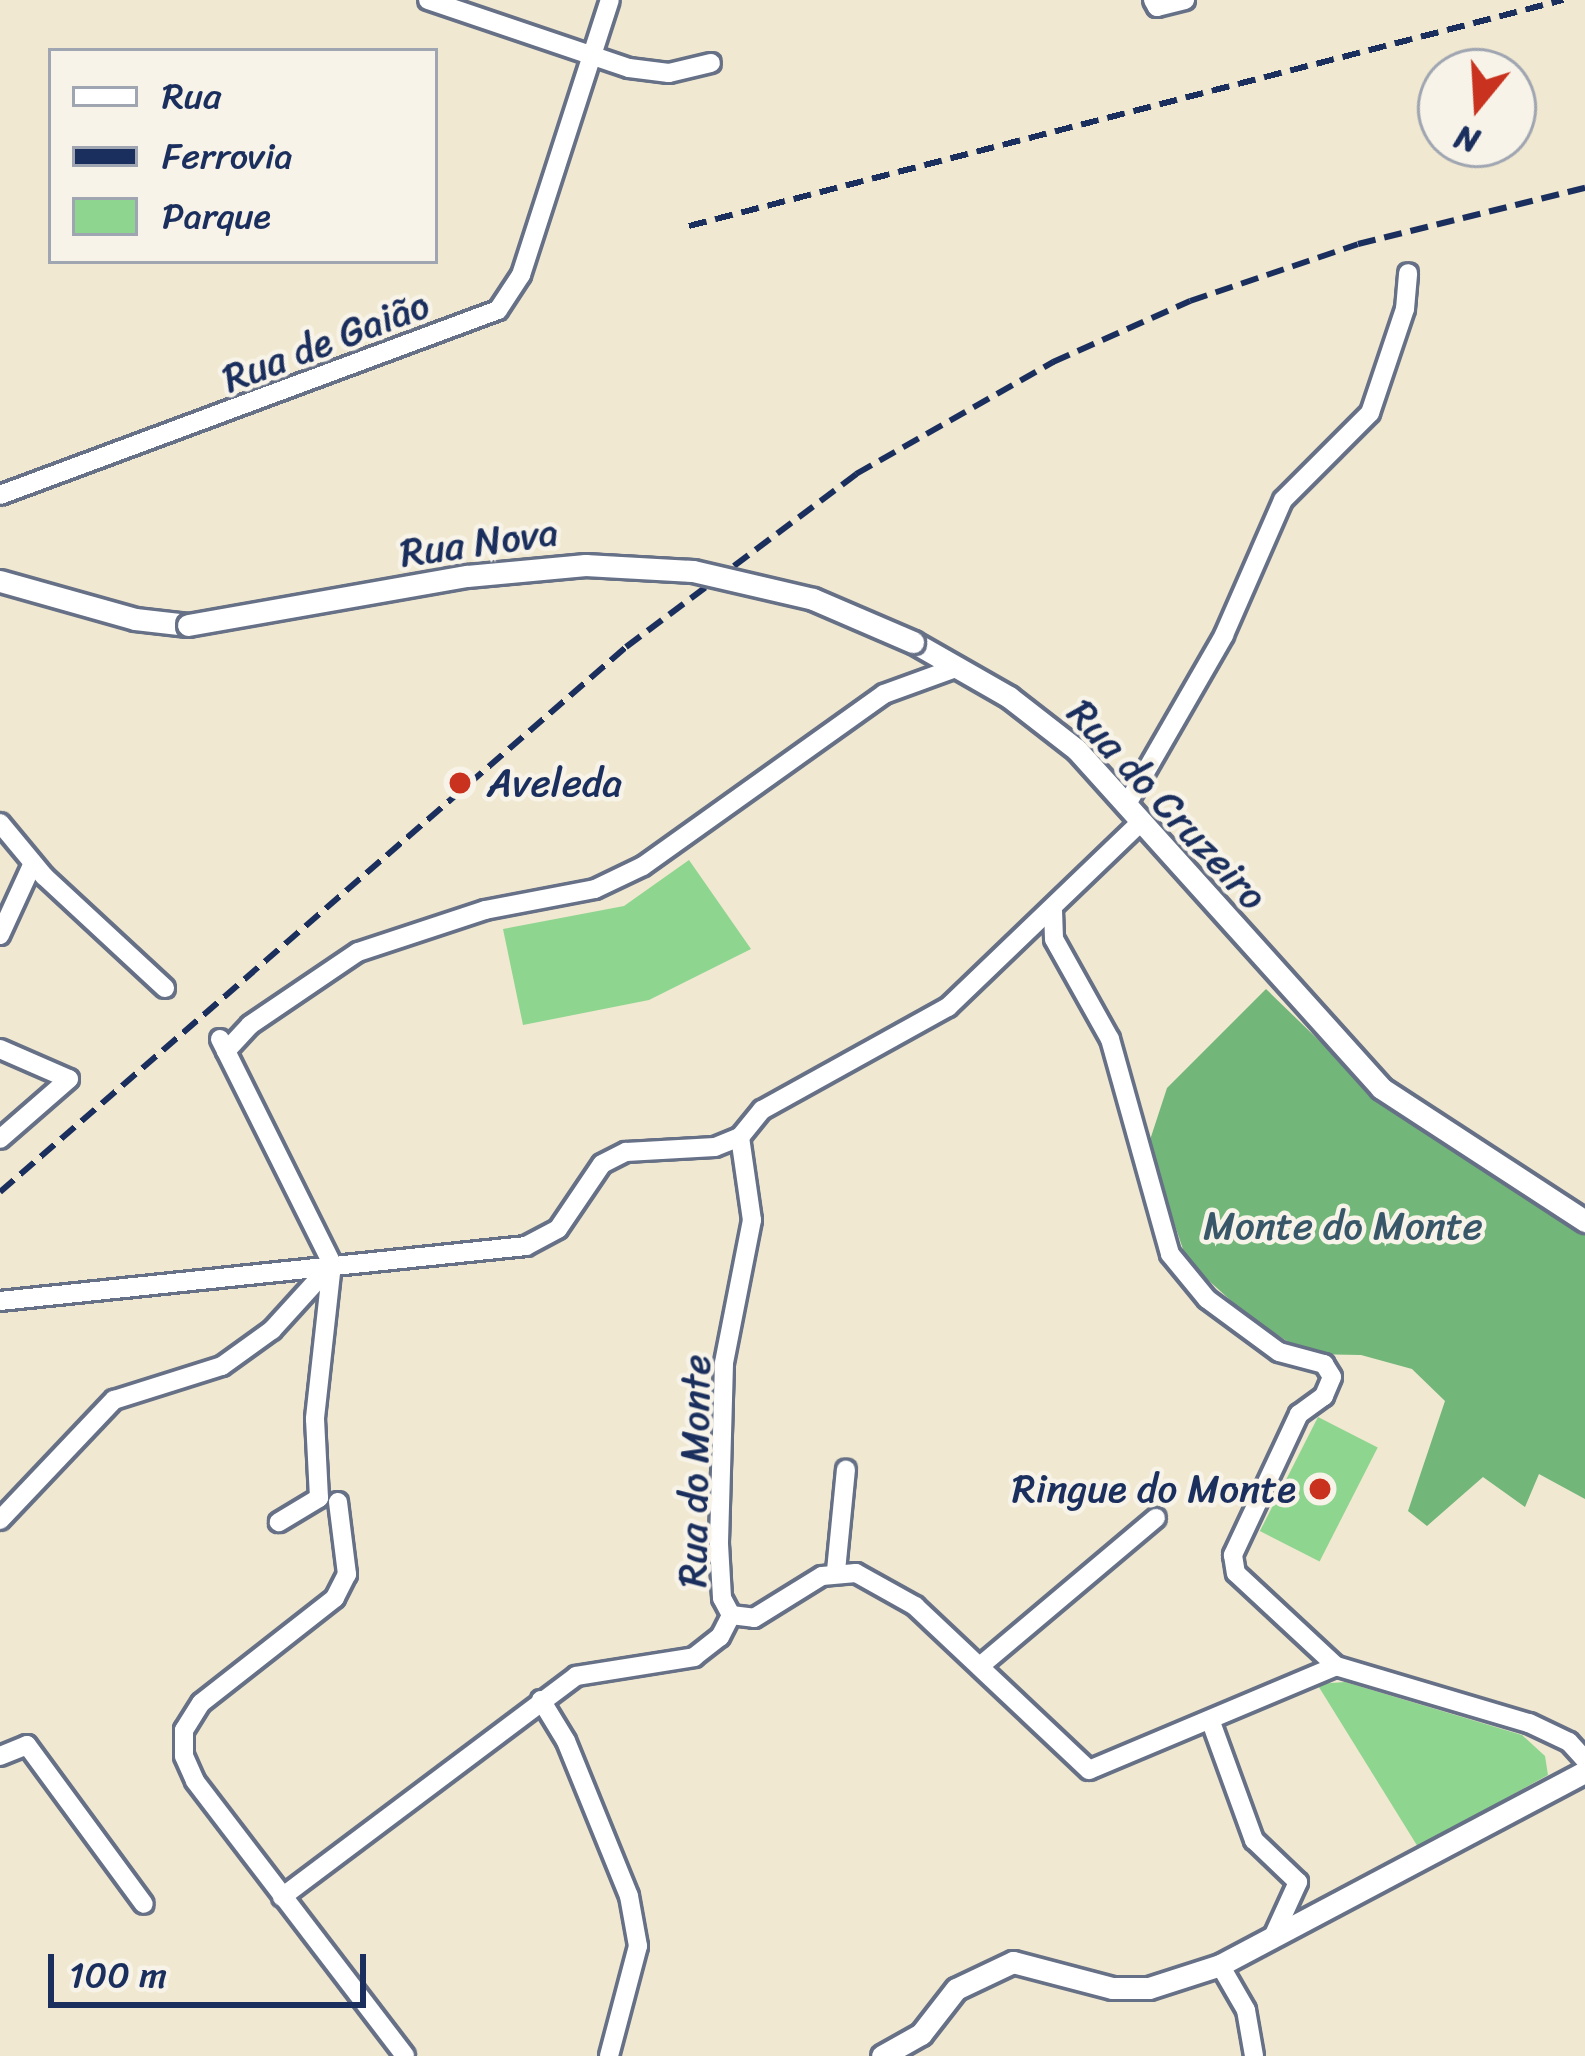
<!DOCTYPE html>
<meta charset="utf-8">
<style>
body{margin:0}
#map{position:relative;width:1585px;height:2056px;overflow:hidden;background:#f0e8d0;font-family:Sriracha,sans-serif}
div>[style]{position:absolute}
.green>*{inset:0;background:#8ed58f;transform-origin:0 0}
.forest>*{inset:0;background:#72b67a}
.roads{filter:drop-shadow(3px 0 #667086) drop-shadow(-3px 0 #667086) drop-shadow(0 3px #667086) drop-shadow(0 -3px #667086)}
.minor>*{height:18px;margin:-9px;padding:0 9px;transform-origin:9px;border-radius:9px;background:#fff}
.tertiary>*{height:21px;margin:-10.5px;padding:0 10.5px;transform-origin:10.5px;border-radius:10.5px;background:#fff}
.rail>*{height:6px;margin-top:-3px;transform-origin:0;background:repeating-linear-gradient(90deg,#1b2f5e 0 18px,transparent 0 27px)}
.bridges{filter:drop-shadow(3px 0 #667086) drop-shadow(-3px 0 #667086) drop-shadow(0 3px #667086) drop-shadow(0 -3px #667086)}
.tertiary-bridge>*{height:21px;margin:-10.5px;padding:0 10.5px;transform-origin:10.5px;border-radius:10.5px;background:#fff}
.dots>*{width:33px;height:33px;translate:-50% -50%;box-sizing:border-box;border:6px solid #f7f3e8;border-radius:50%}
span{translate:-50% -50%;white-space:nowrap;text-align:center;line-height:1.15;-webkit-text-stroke:9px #f7f3e8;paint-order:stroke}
.street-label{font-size:39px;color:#1b2f5e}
.poi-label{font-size:39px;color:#1b2f5e}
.left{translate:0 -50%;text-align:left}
.right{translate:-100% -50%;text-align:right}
.park-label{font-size:39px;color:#38586a}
.legend{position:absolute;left:48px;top:48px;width:390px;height:216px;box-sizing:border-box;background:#f7f3e8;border:3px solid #9fa5b1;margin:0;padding:15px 21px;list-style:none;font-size:36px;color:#1b2f5e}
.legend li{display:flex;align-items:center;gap:24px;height:60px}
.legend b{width:60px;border:3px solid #9fa5b1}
.north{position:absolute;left:1417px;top:48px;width:120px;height:120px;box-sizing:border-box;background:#f7f3e8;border:3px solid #9fa5b1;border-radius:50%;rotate:198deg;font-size:33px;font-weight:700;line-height:48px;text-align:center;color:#1b2f5e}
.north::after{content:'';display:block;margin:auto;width:42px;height:54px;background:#c8321e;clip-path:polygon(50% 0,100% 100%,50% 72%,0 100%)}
.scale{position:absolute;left:48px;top:1954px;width:318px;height:54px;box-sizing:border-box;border:6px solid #1b2f5e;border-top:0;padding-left:15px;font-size:36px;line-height:42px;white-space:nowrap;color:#1b2f5e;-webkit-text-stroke:9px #f7f3e8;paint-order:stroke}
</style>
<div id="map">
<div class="green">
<div style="clip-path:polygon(689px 860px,751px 949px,649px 1000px,523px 1025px,503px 929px,624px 906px)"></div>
<div style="left:1318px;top:1417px;width:67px;height:128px;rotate:27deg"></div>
<div style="clip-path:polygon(1345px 1682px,1522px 1735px,1545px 1756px,1548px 1775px,1418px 1847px,1317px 1684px)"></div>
</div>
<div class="forest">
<div style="clip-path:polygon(1266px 989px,1371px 1091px,1585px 1232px,1585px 1499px,1539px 1474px,1525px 1507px,1483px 1477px,1427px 1526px,1408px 1511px,1445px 1401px,1412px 1369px,1361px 1355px,1307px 1354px,1248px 1316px,1187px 1261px,1148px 1146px,1167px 1088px)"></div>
</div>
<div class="roads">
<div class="minor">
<div style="left:428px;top:0;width:212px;rotate:18.7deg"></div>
<div style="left:629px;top:68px;width:40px;rotate:7.1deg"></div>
<div style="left:669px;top:73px;width:43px;rotate:-13.4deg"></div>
<div style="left:1153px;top:0;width:8px;rotate:60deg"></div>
<div style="left:1157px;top:7px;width:29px;rotate:-14deg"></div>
<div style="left:0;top:495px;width:531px;rotate:-20.38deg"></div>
<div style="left:498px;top:310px;width:42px;rotate:-56.7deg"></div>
<div style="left:521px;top:275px;width:289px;rotate:-72.1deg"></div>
<div style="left:1127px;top:804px;width:195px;rotate:-60.1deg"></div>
<div style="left:1224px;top:635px;width:147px;rotate:-66.4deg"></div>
<div style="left:1283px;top:500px;width:123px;rotate:-45deg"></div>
<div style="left:1370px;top:413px;width:110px;rotate:-71.4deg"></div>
<div style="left:1405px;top:309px;width:36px;rotate:-85deg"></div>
<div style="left:0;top:823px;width:69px;rotate:50.3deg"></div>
<div style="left:44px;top:876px;width:165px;rotate:42.8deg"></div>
<div style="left:1053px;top:910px;width:29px;rotate:88deg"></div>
<div style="left:1054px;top:939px;width:115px;rotate:60.8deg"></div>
<div style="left:1110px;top:1039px;width:223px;rotate:74.4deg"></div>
<div style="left:1170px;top:1254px;width:58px;rotate:50.6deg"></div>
<div style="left:1207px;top:1299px;width:89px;rotate:36.4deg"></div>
<div style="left:1279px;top:1352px;width:47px;rotate:14.9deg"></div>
<div style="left:1324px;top:1364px;width:15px;rotate:58deg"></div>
<div style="left:1332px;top:1377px;width:21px;rotate:113deg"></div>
<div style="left:1324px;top:1396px;width:31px;rotate:144deg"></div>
<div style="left:1299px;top:1414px;width:156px;rotate:115.1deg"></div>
<div style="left:1233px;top:1555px;width:18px;rotate:81deg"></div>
<div style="left:1236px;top:1573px;width:137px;rotate:42.9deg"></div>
<div style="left:0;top:935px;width:79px;rotate:-65.4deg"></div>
<div style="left:220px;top:1039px;width:13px;rotate:63deg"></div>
<div style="left:226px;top:1051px;width:35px;rotate:-47deg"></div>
<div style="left:250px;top:1025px;width:130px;rotate:-34.1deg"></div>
<div style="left:358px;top:952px;width:134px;rotate:-18.3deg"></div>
<div style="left:485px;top:910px;width:112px;rotate:-10.8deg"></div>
<div style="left:595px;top:889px;width:53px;rotate:-25.6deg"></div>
<div style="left:643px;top:866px;width:296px;rotate:-35.5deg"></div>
<div style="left:884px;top:694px;width:79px;rotate:-20deg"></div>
<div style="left:0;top:1049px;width:75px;rotate:23.5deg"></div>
<div style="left:69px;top:1079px;width:91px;rotate:139deg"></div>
<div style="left:226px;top:1051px;width:238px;rotate:63.5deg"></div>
<div style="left:332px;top:1264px;width:156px;rotate:96.3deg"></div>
<div style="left:315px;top:1419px;width:79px;rotate:87.1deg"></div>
<div style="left:319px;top:1498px;width:47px;rotate:149deg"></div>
<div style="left:740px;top:1137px;width:84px;rotate:81.8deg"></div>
<div style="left:752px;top:1220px;width:146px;rotate:101.1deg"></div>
<div style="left:724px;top:1363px;width:181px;rotate:91.6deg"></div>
<div style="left:719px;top:1544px;width:54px;rotate:86.8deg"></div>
<div style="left:722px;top:1598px;width:19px;rotate:62deg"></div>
<div style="left:731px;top:1615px;width:23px;rotate:7deg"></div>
<div style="left:754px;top:1618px;width:80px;rotate:-31.7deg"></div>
<div style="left:822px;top:1576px;width:34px;rotate:-5deg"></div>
<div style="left:856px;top:1573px;width:68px;rotate:29.2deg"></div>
<div style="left:915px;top:1606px;width:239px;rotate:43.3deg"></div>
<div style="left:1089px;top:1770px;width:268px;rotate:-22.8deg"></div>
<div style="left:1336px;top:1666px;width:201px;rotate:16.5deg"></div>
<div style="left:1529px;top:1723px;width:44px;rotate:25.4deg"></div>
<div style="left:1569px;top:1742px;width:24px;rotate:48deg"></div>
<div style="left:0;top:1301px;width:529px;rotate:-5.97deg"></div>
<div style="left:526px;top:1246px;width:36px;rotate:-28deg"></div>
<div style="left:558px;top:1229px;width:78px;rotate:-55.9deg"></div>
<div style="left:602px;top:1164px;width:27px;rotate:-27deg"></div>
<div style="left:626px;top:1152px;width:89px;rotate:-3.2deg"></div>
<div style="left:715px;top:1147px;width:27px;rotate:-22deg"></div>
<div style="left:740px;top:1137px;width:35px;rotate:-51deg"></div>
<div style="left:762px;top:1110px;width:213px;rotate:-29deg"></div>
<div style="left:948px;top:1007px;width:269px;rotate:-43.8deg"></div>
<div style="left:338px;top:1502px;width:73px;rotate:82.9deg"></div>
<div style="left:347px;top:1574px;width:27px;rotate:117deg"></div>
<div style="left:335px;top:1598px;width:170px;rotate:141.9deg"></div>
<div style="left:201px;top:1703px;width:32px;rotate:122deg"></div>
<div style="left:184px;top:1730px;width:26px;rotate:90deg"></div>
<div style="left:184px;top:1756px;width:27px;rotate:66deg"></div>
<div style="left:195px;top:1781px;width:346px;rotate:52.6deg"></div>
<div style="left:0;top:1520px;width:166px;rotate:-46.5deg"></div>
<div style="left:114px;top:1400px;width:113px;rotate:-17.5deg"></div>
<div style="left:222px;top:1366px;width:62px;rotate:-35.8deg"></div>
<div style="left:272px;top:1330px;width:89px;rotate:-47.7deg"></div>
<div style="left:836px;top:1571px;width:102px;rotate:-84.4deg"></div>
<div style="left:980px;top:1666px;width:230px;rotate:-40.1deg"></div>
<div style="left:541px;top:1700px;width:48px;rotate:58.6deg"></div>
<div style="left:566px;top:1741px;width:167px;rotate:67.9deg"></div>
<div style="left:629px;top:1896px;width:51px;rotate:79.8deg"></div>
<div style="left:638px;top:1946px;width:114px;rotate:104.8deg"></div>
<div style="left:1211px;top:1722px;width:126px;rotate:70deg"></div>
<div style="left:1254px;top:1840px;width:61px;rotate:43.7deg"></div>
<div style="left:1298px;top:1882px;width:63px;rotate:114.5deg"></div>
<div style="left:0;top:1756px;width:29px;rotate:-22deg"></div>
<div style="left:27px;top:1745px;width:197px;rotate:53.7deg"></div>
<div style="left:282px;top:1897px;width:368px;rotate:-36.9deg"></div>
<div style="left:576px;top:1676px;width:120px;rotate:-9.1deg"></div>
<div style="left:694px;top:1657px;width:33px;rotate:-38deg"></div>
<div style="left:720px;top:1637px;width:25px;rotate:-63deg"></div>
<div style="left:1220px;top:1965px;width:52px;rotate:60deg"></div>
<div style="left:1246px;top:2010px;width:47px;rotate:80.1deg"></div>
</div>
<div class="tertiary">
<div style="left:0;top:581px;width:140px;rotate:15.7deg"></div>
<div style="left:135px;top:619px;width:53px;rotate:6.5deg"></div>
<div style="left:913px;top:642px;width:111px;rotate:29.8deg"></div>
<div style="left:1009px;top:697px;width:86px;rotate:37.9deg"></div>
<div style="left:1077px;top:750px;width:455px;rotate:48deg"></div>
<div style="left:1381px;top:1088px;width:244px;rotate:33.1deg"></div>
<div style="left:882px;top:2056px;width:45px;rotate:-29.4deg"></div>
<div style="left:921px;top:2034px;width:57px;rotate:-52.1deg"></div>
<div style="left:956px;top:1989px;width:63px;rotate:-25.3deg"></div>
<div style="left:1013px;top:1962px;width:102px;rotate:14.7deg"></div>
<div style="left:1112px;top:1988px;width:37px"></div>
<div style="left:1149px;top:1988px;width:75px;rotate:-17.9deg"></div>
<div style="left:1220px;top:1965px;width:413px;rotate:-27.9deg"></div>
</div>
</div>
<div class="rail">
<div style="left:689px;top:226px;width:903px;rotate:-14.5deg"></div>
<div style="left:0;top:1192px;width:830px;rotate:-41.04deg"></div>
<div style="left:626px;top:647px;width:288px;rotate:-36.9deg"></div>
<div style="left:856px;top:474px;width:227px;rotate:-29.6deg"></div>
<div style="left:1053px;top:362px;width:150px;rotate:-24deg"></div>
<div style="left:1190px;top:301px;width:177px;rotate:-18.7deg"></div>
<div style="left:1358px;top:244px;width:234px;rotate:-13.9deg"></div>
</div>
<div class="bridges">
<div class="tertiary-bridge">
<div style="left:188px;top:625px;width:283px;rotate:-10deg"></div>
<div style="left:467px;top:576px;width:119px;rotate:-5.3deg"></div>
<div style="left:585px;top:565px;width:108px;rotate:3.2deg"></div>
<div style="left:693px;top:571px;width:123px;rotate:13.1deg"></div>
<div style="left:813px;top:599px;width:109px;rotate:23.3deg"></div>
</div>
</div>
<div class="dots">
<div style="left:460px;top:783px;background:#c8321e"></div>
<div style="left:1320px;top:1489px;background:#c8321e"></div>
</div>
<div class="street-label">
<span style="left:326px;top:342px;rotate:-21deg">Rua de Gaião</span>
<span style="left:479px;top:543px;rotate:-8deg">Rua Nova</span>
<span style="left:1167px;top:805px;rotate:47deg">Rua do Cruzeiro</span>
<span style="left:695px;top:1471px;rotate:-89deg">Rua do Monte</span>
</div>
<div class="poi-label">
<span class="left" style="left:487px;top:783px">Aveleda</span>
<span class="right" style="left:1296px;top:1489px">Ringue do Monte</span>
</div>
<div class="park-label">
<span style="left:1343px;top:1226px">Monte do Monte</span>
</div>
<ul class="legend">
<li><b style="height:15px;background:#fff"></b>Rua</li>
<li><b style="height:15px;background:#1b2f5e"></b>Ferrovia</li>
<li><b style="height:33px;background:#8ed58f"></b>Parque</li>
</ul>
<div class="north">N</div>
<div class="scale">100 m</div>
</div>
